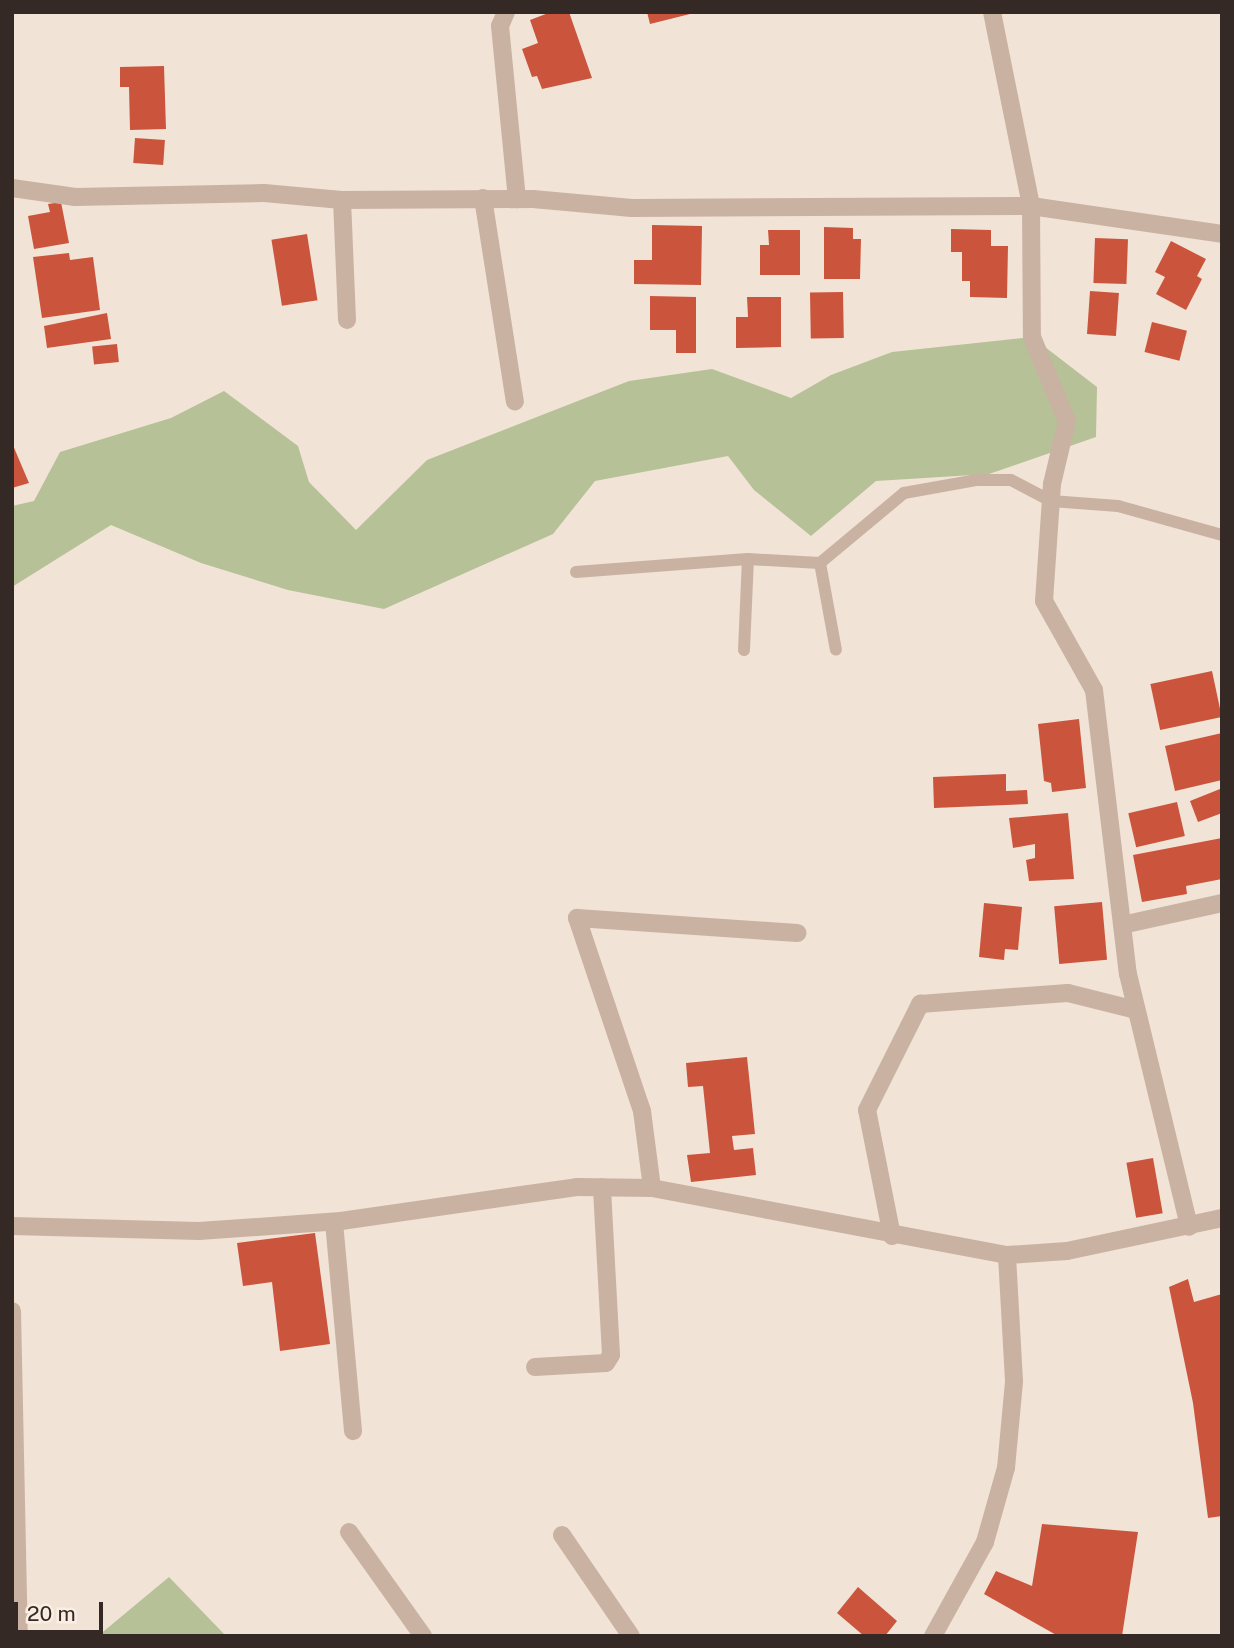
<!DOCTYPE html>
<style>
body{margin:0}
#map{position:relative;width:1234px;height:1648px;overflow:hidden;background:#f2e3d7;font-family:"Public Sans",sans-serif}
div>[style]{position:absolute}
.green>*{inset:0;background:#b6c197}
.building>*{inset:0;background:#cb543c;transform-origin:0 0}
.service>*{height:12px;margin:-6px;padding:0 6px;transform-origin:6px;border-radius:6px;background:#cab2a3}
.minor>*{height:18px;margin:-9px;padding:0 9px;transform-origin:9px;border-radius:9px;background:#cab2a3}
.tertiary>*{height:18px;margin:-9px;padding:0 9px;transform-origin:9px;border-radius:9px;background:#cab2a3}
span{translate:-50% -50%;white-space:nowrap;text-align:center;line-height:1.15;-webkit-text-stroke:5px #faeee3;paint-order:stroke}
.frame{position:absolute;inset:0;border:14px solid #352925;pointer-events:none}
.scale{position:absolute;left:14px;top:1602px;width:89px;height:32px;box-sizing:border-box;border:4px solid #352925;border-top:0;padding-left:9px;font-size:21px;line-height:24px;white-space:nowrap;color:#352925;-webkit-text-stroke:5px #faeee3;paint-order:stroke}
</style>
<div id="map">
<div class="green">
<div style="clip-path:polygon(1032px 337px,1097px 387px,1096px 437px,989px 474px,876px 481px,811px 536px,754px 490px,728px 456px,595px 481px,553px 534px,384px 609px,288px 590px,201px 563px,111px 525px,12px 587px,12px 506px,34px 501px,60px 452px,171px 418px,224px 391px,298px 446px,309px 482px,356px 530px,427px 460px,629px 381px,712px 369px,791px 398px,831px 375px,892px 352px)"></div>
<div style="clip-path:polygon(169px 1577px,226px 1636px,98px 1636px)"></div>
</div>
<div class="building">
<div style="clip-path:polygon(551px 12px,569px 12px,592px 78px,542px 89px,537px 76px,532px 77px,522px 49px,538px 43px,530px 20px)"></div>
<div style="clip-path:polygon(647px 12px,694px 12px,694px 13px,650px 24px)"></div>
<div style="clip-path:polygon(164px 66px,166px 129px,130px 130px,129px 87px,120px 87px,120px 67px)"></div>
<div style="left:135px;top:138px;width:30px;height:25px;rotate:4deg"></div>
<div style="clip-path:polygon(61px 202px,69px 243px,34px 249px,28px 216px,50px 212px,48px 204px)"></div>
<div style="clip-path:polygon(652px 225px,702px 226px,701px 285px,634px 284px,634px 260px,652px 260px)"></div>
<div style="clip-path:polygon(824px 227px,853px 228px,853px 239px,861px 239px,860px 279px,824px 279px)"></div>
<div style="clip-path:polygon(951px 229px,991px 230px,991px 246px,1008px 246px,1007px 298px,970px 297px,970px 281px,962px 281px,962px 252px,951px 252px)"></div>
<div style="clip-path:polygon(768px 230px,800px 230px,800px 275px,760px 275px,760px 245px,769px 245px)"></div>
<div style="left:307px;top:234px;width:67px;height:36px;rotate:81deg"></div>
<div style="left:1095px;top:238px;width:33px;height:45px;rotate:2deg"></div>
<div style="clip-path:polygon(1171px 241px,1206px 259px,1197px 276px,1202px 279px,1186px 310px,1156px 294px,1165px 277px,1155px 272px)"></div>
<div style="clip-path:polygon(69px 253px,70px 260px,93px 257px,100px 310px,42px 318px,33px 257px)"></div>
<div style="left:1090px;top:291px;width:29px;height:43px;rotate:4deg"></div>
<div style="left:843px;top:292px;width:46px;height:33px;rotate:89deg"></div>
<div style="clip-path:polygon(650px 296px,696px 297px,696px 353px,676px 353px,676px 330px,650px 330px)"></div>
<div style="clip-path:polygon(747px 297px,781px 297px,781px 347px,736px 348px,736px 317px,748px 317px)"></div>
<div style="clip-path:polygon(107px 313px,111px 339px,47px 348px,44px 326px)"></div>
<div style="left:1152px;top:322px;width:36px;height:31px;rotate:14deg"></div>
<div style="left:117px;top:344px;width:18px;height:25px;rotate:84deg"></div>
<div style="clip-path:polygon(12px 443px,29px 483px,12px 488px)"></div>
<div style="left:1212px;top:671px;width:47px;height:63px;rotate:78deg"></div>
<div style="clip-path:polygon(1079px 719px,1086px 788px,1052px 792px,1051px 783px,1044px 781px,1038px 724px)"></div>
<div style="clip-path:polygon(1222px 733px,1222px 780px,1175px 791px,1165px 746px)"></div>
<div style="clip-path:polygon(1006px 774px,1006px 791px,1027px 790px,1028px 804px,934px 808px,933px 777px)"></div>
<div style="clip-path:polygon(1220px 789px,1222px 813px,1198px 822px,1190px 801px)"></div>
<div style="left:1177px;top:802px;width:35px;height:50px;rotate:77deg"></div>
<div style="clip-path:polygon(1068px 813px,1074px 879px,1029px 881px,1026px 860px,1035px 858px,1035px 844px,1013px 848px,1009px 818px)"></div>
<div style="clip-path:polygon(1222px 838px,1222px 879px,1186px 886px,1187px 894px,1142px 902px,1133px 855px)"></div>
<div style="left:1102px;top:902px;width:58px;height:48px;rotate:85deg"></div>
<div style="clip-path:polygon(984px 903px,1022px 907px,1018px 950px,1005px 949px,1004px 960px,979px 957px)"></div>
<div style="clip-path:polygon(747px 1057px,755px 1134px,732px 1136px,734px 1150px,753px 1148px,756px 1175px,691px 1182px,687px 1155px,710px 1153px,703px 1086px,688px 1087px,686px 1063px)"></div>
<div style="left:1153px;top:1158px;width:56px;height:27px;rotate:80deg"></div>
<div style="clip-path:polygon(315px 1233px,330px 1344px,280px 1351px,272px 1282px,243px 1286px,237px 1243px)"></div>
<div style="clip-path:polygon(1188px 1279px,1194px 1302px,1222px 1294px,1222px 1516px,1208px 1518px,1193px 1403px,1169px 1287px)"></div>
<div style="clip-path:polygon(1042px 1524px,1138px 1532px,1122px 1636px,1058px 1636px,984px 1594px,996px 1571px,1032px 1586px)"></div>
<div style="clip-path:polygon(858px 1587px,897px 1621px,885px 1636px,864px 1636px,837px 1613px)"></div>
</div>
<div class="service">
<div style="left:820px;top:563px;width:88px;rotate:79.6deg"></div>
<div style="left:576px;top:572px;width:172px;rotate:-4.3deg"></div>
<div style="left:748px;top:559px;width:72px;rotate:3.2deg"></div>
<div style="left:820px;top:563px;width:109px;rotate:-39.8deg"></div>
<div style="left:904px;top:493px;width:73px;rotate:-10.2deg"></div>
<div style="left:976px;top:480px;width:35px"></div>
<div style="left:1011px;top:480px;width:45px;rotate:27.7deg"></div>
<div style="left:1051px;top:501px;width:67px;rotate:4.3deg"></div>
<div style="left:1118px;top:506px;width:108px;rotate:15.6deg"></div>
<div style="left:744px;top:650px;width:91px;rotate:-87.5deg"></div>
</div>
<div class="minor">
<div style="left:506px;top:12px;width:15px;rotate:113deg"></div>
<div style="left:500px;top:26px;width:174px;rotate:84.4deg"></div>
<div style="left:992px;top:12px;width:198px;rotate:78.6deg"></div>
<div style="left:1031px;top:206px;width:131px;rotate:89.6deg"></div>
<div style="left:1032px;top:337px;width:91px;rotate:67.4deg"></div>
<div style="left:1067px;top:421px;width:65px;rotate:103.4deg"></div>
<div style="left:1052px;top:484px;width:117px;rotate:93.9deg"></div>
<div style="left:1044px;top:601px;width:102px;rotate:60.7deg"></div>
<div style="left:1094px;top:690px;width:286px;rotate:83.2deg"></div>
<div style="left:1128px;top:974px;width:260px;rotate:76.4deg"></div>
<div style="left:12px;top:188px;width:64px;rotate:8.1deg"></div>
<div style="left:75px;top:197px;width:189px;rotate:-1.2deg"></div>
<div style="left:264px;top:193px;width:78px;rotate:5.1deg"></div>
<div style="left:342px;top:200px;width:191px;rotate:-0.3deg"></div>
<div style="left:533px;top:199px;width:99px;rotate:5.2deg"></div>
<div style="left:632px;top:208px;width:399px;rotate:-0.3deg"></div>
<div style="left:1031px;top:206px;width:193px;rotate:8.3deg"></div>
<div style="left:483px;top:198px;width:206px;rotate:81.1deg"></div>
<div style="left:342px;top:200px;width:120px;rotate:87.6deg"></div>
<div style="left:1122px;top:925px;width:102px;rotate:-12.4deg"></div>
<div style="left:652px;top:1188px;width:78px;rotate:-97.4deg"></div>
<div style="left:642px;top:1111px;width:204px;rotate:-108.6deg"></div>
<div style="left:577px;top:918px;width:221px;rotate:3.9deg"></div>
<div style="left:334px;top:1222px;width:210px;rotate:84.8deg"></div>
<div style="left:892px;top:1236px;width:128px;rotate:-101.2deg"></div>
<div style="left:867px;top:1110px;width:119px;rotate:-63.4deg"></div>
<div style="left:920px;top:1004px;width:148px;rotate:-4.3deg"></div>
<div style="left:1068px;top:993px;width:70px;rotate:14deg"></div>
<div style="left:12px;top:1311px;width:325px;rotate:88.8deg"></div>
<div style="left:535px;top:1367px;width:71px;rotate:-3.2deg"></div>
<div style="left:606px;top:1363px;width:9px;rotate:-58deg"></div>
<div style="left:611px;top:1355px;width:168px;rotate:-93.1deg"></div>
<div style="left:349px;top:1532px;width:128px;rotate:54.6deg"></div>
<div style="left:562px;top:1535px;width:122px;rotate:55.7deg"></div>
<div style="left:933px;top:1636px;width:107px;rotate:-61deg"></div>
<div style="left:985px;top:1542px;width:77px;rotate:-74.2deg"></div>
<div style="left:1006px;top:1468px;width:87px;rotate:-84.7deg"></div>
<div style="left:1014px;top:1381px;width:126px;rotate:-93.2deg"></div>
</div>
<div class="tertiary">
<div style="left:12px;top:1226px;width:187px;rotate:1.5deg"></div>
<div style="left:199px;top:1231px;width:142px;rotate:-4deg"></div>
<div style="left:341px;top:1221px;width:238px;rotate:-8.2deg"></div>
<div style="left:577px;top:1187px;width:75px;rotate:0.8deg"></div>
<div style="left:652px;top:1188px;width:361px;rotate:10.7deg"></div>
<div style="left:1007px;top:1255px;width:60px;rotate:-3.8deg"></div>
<div style="left:1067px;top:1251px;width:158px;rotate:-12deg"></div>
</div>
<div class="frame"></div>
<div class="scale">20 m</div>
</div>
